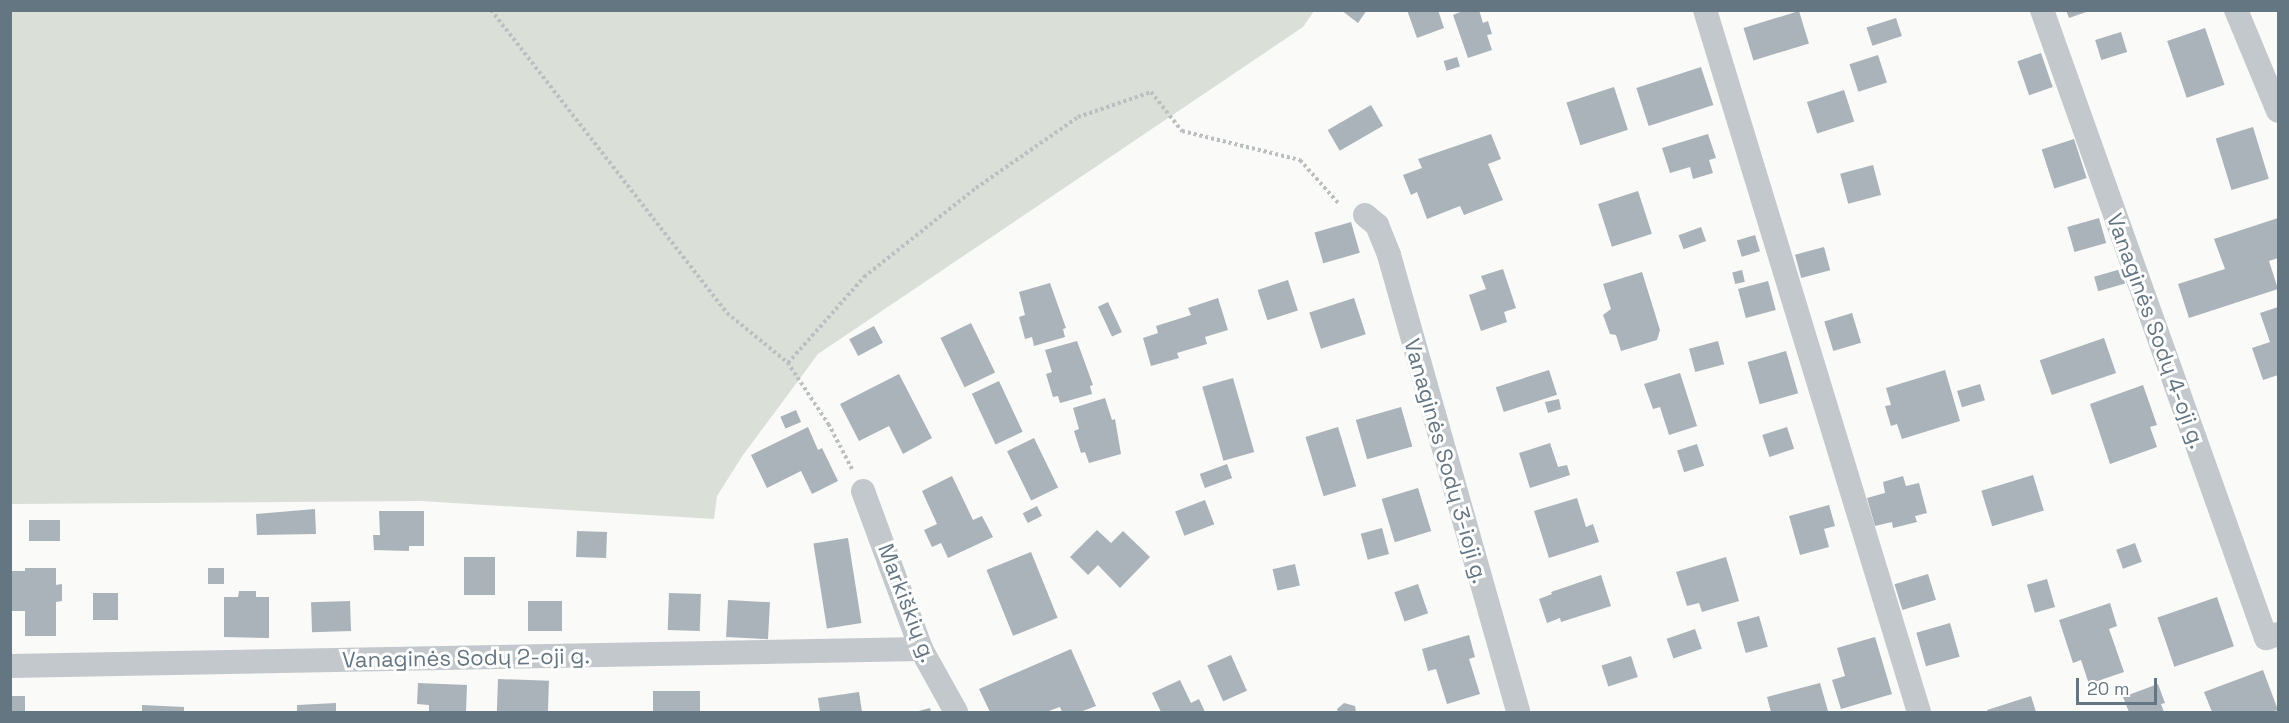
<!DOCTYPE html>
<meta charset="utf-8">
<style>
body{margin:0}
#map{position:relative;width:2289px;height:723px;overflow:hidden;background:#fafaf8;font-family:"Space Grotesk",sans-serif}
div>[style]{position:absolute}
.green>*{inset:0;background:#dadfd7}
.building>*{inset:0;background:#aab3b9;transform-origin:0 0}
.path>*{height:4px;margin-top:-2px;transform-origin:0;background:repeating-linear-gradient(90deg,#bbbfc2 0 3px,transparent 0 6px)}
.minor>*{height:24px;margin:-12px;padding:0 12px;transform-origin:12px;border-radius:12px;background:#c3c8cc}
span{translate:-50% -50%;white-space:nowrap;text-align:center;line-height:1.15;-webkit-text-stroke:6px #fff;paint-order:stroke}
.street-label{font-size:22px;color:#657683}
.frame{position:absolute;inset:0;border:12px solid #657683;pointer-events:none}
.scale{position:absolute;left:2076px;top:678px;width:81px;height:27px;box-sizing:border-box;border:3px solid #657683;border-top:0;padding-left:8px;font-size:18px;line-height:21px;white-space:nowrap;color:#657683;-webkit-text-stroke:4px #fff;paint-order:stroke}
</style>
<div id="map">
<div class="green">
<div style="clip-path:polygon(10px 11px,11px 10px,1314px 11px,1303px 27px,818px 354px,743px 455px,717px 496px,714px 519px,421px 501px,11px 504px)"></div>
</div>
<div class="building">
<div style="clip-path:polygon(1341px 10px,1367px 10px,1358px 23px)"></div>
<div style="clip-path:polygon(1407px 10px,1438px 10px,1444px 28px,1417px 38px)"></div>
<div style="clip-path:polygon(1465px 10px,1479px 10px,1483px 23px,1488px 21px,1492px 34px,1487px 35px,1492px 50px,1468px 58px,1453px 15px)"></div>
<div style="clip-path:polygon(2066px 10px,2089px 10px,2089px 11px,2069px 18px)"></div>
<div style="left:1799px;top:11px;width:34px;height:58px;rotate:73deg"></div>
<div style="left:1896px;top:18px;width:19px;height:31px;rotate:72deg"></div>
<div style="left:2205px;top:28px;width:60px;height:40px;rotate:71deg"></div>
<div style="left:2121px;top:32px;width:21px;height:27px;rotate:73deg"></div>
<div style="left:2041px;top:53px;width:36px;height:25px;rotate:71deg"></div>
<div style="left:1878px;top:55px;width:29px;height:30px;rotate:72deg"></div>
<div style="left:1457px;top:57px;width:10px;height:14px;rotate:73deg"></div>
<div style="left:1701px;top:67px;width:40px;height:68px;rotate:72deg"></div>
<div style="left:1614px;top:87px;width:45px;height:50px;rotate:72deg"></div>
<div style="left:1844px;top:90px;width:33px;height:39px;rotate:72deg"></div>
<div style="left:1371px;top:105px;width:24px;height:50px;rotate:60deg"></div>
<div style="left:2253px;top:127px;width:54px;height:39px;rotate:73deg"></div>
<div style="clip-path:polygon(1491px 134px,1501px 159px,1488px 164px,1503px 200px,1464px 215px,1460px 206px,1427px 219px,1417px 192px,1411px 195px,1403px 175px,1422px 168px,1418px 159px)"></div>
<div style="clip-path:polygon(1708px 134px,1716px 158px,1709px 160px,1713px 173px,1693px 179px,1690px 167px,1670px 173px,1662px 148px)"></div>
<div style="left:2074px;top:139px;width:41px;height:34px;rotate:72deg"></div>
<div style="left:1873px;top:165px;width:31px;height:34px;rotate:75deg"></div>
<div style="left:1638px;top:191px;width:45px;height:42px;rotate:72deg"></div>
<div style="left:2099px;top:218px;width:26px;height:33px;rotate:74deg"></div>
<div style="clip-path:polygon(2278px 218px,2278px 258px,2269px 261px,2278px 289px,2189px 318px,2178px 284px,2225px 269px,2214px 239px)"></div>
<div style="left:1351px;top:222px;width:32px;height:38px;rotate:74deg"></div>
<div style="left:1701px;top:227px;width:15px;height:24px;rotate:70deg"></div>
<div style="left:1755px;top:235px;width:17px;height:19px;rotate:73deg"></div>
<div style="left:1824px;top:247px;width:24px;height:30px;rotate:75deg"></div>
<div style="clip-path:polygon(1503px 269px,1516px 308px,1504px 312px,1507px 322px,1481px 331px,1469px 295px,1486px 289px,1481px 276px)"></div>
<div style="left:2121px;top:269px;width:15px;height:28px;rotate:74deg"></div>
<div style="left:1742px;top:270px;width:12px;height:10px;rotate:76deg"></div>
<div style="clip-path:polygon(1642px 272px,1660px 330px,1657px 340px,1621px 351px,1616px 335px,1610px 334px,1603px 315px,1611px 309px,1603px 284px)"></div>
<div style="left:1288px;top:280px;width:32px;height:32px;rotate:72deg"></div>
<div style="left:1768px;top:281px;width:30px;height:31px;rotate:75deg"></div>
<div style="clip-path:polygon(1050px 283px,1066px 328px,1063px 329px,1065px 337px,1034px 346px,1032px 337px,1025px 339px,1019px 317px,1025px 315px,1019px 292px)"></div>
<div style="clip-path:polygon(1218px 298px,1228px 330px,1205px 337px,1207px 344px,1177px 353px,1179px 358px,1151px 366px,1143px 338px,1158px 333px,1156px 326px,1191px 315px,1188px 308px)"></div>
<div style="left:1354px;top:298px;width:38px;height:47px;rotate:72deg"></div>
<div style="left:1108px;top:302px;width:33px;height:11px;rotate:65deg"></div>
<div style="clip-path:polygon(2278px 307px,2278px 375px,2263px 380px,2252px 348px,2270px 342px,2260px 313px)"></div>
<div style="left:1852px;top:313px;width:31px;height:29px;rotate:73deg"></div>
<div style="left:971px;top:323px;width:55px;height:34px;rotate:64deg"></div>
<div style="left:874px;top:326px;width:19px;height:28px;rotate:62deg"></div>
<div style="left:2104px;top:338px;width:37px;height:68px;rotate:71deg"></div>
<div style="clip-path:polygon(1077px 341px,1093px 385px,1090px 386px,1092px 394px,1060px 403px,1058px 396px,1053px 397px,1046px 374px,1052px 372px,1045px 350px)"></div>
<div style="left:1718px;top:341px;width:24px;height:30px;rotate:75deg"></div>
<div style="left:1786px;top:351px;width:44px;height:40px;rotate:74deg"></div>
<div style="left:1549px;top:370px;width:26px;height:56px;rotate:72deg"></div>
<div style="clip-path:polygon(1945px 370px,1960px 421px,1902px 439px,1897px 424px,1891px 426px,1885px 406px,1891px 405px,1886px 388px)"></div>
<div style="clip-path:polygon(1680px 373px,1697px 426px,1669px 435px,1660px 407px,1653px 409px,1644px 384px)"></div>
<div style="clip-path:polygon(899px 374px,932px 438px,903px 454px,889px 426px,859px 441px,840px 404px)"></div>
<div style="left:1233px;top:378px;width:77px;height:32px;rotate:74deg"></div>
<div style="left:999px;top:381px;width:56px;height:30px;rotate:65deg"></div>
<div style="left:1980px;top:384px;width:17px;height:24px;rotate:73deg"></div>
<div style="clip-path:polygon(2143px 385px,2157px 425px,2150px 427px,2157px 447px,2110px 464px,2090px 404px)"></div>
<div style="clip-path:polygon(1105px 398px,1112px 420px,1115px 419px,1121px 454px,1089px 463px,1085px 452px,1081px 453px,1074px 431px,1079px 429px,1073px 408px)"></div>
<div style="clip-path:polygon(1559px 399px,1561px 409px,1548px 413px,1545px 402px)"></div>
<div style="left:1401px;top:407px;width:41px;height:47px;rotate:74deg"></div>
<div style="left:796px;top:410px;width:13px;height:17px;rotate:67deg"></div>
<div style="clip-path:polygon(808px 427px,818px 450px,822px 448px,838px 481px,812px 494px,801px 471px,767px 488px,751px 455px)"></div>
<div style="left:1338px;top:427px;width:62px;height:34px;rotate:73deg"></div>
<div style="left:1787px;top:427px;width:23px;height:26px;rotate:72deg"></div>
<div style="left:1034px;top:438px;width:55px;height:30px;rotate:64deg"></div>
<div style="clip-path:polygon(1550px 443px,1558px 467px,1567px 465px,1570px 475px,1530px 488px,1519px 453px)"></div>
<div style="left:1697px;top:444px;width:23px;height:21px;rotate:72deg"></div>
<div style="left:1227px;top:464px;width:15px;height:29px;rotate:70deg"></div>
<div style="left:2033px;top:475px;width:37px;height:54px;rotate:73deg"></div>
<div style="clip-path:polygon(952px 476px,973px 520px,982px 516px,993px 537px,948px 558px,941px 543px,932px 547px,924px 530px,937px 524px,922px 491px)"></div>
<div style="clip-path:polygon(1903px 476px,1906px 486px,1919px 483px,1927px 513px,1915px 516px,1917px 522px,1893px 528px,1892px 522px,1875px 526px,1867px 498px,1885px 493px,1883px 482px)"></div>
<div style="left:1418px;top:488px;width:45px;height:38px;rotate:73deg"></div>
<div style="clip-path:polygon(1577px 498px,1586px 527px,1593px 524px,1599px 542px,1549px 558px,1534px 511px)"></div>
<div style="left:1205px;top:500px;width:26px;height:32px;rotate:69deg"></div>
<div style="clip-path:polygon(1829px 505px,1835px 526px,1824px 529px,1829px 547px,1800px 555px,1789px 516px)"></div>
<div style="left:1037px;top:506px;width:11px;height:16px;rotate:63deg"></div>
<div style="clip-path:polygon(315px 509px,316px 534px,257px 535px,256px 514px)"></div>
<div style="clip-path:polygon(379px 511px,424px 511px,424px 546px,409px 546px,409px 551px,374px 550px,373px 535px,380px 535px)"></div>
<div style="left:29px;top:520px;width:31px;height:21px"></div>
<div style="left:1382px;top:528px;width:27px;height:22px;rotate:75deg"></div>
<div style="clip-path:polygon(1097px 530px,1111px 543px,1123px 531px,1150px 557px,1120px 588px,1098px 565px,1088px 575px,1070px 557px)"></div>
<div style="left:577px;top:531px;width:30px;height:26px;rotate:2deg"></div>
<div style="left:848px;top:538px;width:86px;height:35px;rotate:81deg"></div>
<div style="left:2135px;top:543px;width:20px;height:20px;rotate:70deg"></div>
<div style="left:1031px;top:552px;width:71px;height:48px;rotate:68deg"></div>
<div style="left:464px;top:557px;width:31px;height:38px"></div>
<div style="clip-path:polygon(1726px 557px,1739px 601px,1702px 612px,1699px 603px,1687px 606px,1676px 572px)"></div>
<div style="left:1295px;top:564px;width:22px;height:23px;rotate:77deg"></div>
<div style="clip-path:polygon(25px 568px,56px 568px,56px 585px,62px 584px,62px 601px,56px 602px,56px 636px,25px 636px,25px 611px,12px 611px,12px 571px,25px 571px)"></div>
<div style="left:208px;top:568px;width:16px;height:16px"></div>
<div style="left:1928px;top:574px;width:27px;height:35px;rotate:73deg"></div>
<div style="clip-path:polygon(1601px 575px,1611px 606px,1561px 622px,1560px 618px,1547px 623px,1539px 599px,1552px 594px,1551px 592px)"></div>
<div style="left:2047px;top:579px;width:29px;height:21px;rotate:74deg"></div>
<div style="left:1418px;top:584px;width:31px;height:25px;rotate:71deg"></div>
<div style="clip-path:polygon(239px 591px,256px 591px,256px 597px,269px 597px,269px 638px,224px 637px,224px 597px,238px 597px)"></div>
<div style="left:93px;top:593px;width:25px;height:27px"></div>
<div style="left:669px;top:593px;width:32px;height:37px;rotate:2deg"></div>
<div style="left:2217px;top:597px;width:52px;height:63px;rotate:71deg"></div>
<div style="left:728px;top:600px;width:42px;height:37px;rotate:3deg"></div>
<div style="left:350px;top:601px;width:30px;height:39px;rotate:88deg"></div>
<div style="left:528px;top:601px;width:34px;height:30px"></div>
<div style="clip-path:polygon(2110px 603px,2117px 626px,2109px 629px,2124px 672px,2089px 684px,2081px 660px,2073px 663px,2059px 620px)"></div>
<div style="left:1759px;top:616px;width:32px;height:23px;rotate:74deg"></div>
<div style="left:1950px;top:623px;width:35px;height:35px;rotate:74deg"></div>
<div style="left:1695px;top:629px;width:21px;height:30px;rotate:71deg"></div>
<div style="clip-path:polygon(1469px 635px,1475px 657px,1469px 659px,1480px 694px,1447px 704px,1436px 669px,1428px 671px,1422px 649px)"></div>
<div style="clip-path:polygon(1875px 637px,1892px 694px,1841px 709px,1832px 680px,1845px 676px,1837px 648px)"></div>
<div style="clip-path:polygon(1071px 649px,1096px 706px,1080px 712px,1062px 712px,1060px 707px,1046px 712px,990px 712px,979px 689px)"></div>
<div style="left:1231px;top:655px;width:39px;height:26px;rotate:66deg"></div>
<div style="left:1631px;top:656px;width:22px;height:31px;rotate:72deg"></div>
<div style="clip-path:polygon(2263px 670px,2278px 710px,2270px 712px,2212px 712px,2204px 692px)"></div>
<div style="left:498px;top:679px;width:51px;height:33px;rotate:2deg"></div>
<div style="clip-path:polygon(1180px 680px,1191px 703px,1199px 699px,1205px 712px,1161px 712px,1152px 693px)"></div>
<div style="clip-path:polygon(418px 683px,467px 685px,466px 712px,429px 712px,429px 705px,417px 704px)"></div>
<div style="clip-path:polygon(1820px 683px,1828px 711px,1771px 712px,1767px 697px)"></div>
<div style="clip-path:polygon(2158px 684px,2165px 703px,2161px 704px,2164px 712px,2129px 712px,2123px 697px)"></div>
<div style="left:653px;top:691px;width:47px;height:21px"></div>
<div style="clip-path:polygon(859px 692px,862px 712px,820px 712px,818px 698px)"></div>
<div style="left:10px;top:696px;width:15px;height:16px"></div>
<div style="clip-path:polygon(2031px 696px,2036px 712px,1988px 712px,1987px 710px)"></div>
<div style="clip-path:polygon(336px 703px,336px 712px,297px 712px,297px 705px)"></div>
<div style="clip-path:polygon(1344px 703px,1355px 706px,1356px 712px,1338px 712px,1337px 709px)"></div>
<div style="clip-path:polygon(142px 705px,184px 707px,184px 712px,142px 712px)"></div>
<div style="clip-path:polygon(930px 708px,931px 712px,915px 712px)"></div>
</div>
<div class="path">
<div style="left:491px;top:10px;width:384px;rotate:52.1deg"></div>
<div style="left:727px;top:313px;width:79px;rotate:39.3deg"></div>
<div style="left:852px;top:469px;width:50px;rotate:-117.6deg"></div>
<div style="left:829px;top:425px;width:74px;rotate:-123.5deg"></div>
<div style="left:788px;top:363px;width:115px;rotate:-48.5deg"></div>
<div style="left:864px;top:277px;width:143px;rotate:-38.5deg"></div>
<div style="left:976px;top:188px;width:124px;rotate:-34.8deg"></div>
<div style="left:1078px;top:117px;width:77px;rotate:-18.9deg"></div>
<div style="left:1151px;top:92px;width:50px;rotate:51.5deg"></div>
<div style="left:1182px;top:131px;width:122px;rotate:13.8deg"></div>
<div style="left:1300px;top:160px;width:59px;rotate:48.4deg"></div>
</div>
<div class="minor">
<div style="left:1705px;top:10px;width:734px;rotate:73.05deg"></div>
<div style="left:2042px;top:10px;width:667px;rotate:70.37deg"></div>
<div style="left:2266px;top:638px;width:13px;rotate:-18deg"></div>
<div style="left:2236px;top:10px;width:109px;rotate:67.4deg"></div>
<div style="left:1365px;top:215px;width:16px;rotate:40deg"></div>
<div style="left:1377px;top:225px;width:32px;rotate:68deg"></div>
<div style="left:1389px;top:255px;width:475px;rotate:74.2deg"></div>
<div style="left:863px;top:491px;width:168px;rotate:69.8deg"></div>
<div style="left:921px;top:649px;width:72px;rotate:60.9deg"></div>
<div style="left:10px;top:666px;width:911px;rotate:-1.07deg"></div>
</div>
<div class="street-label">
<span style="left:2156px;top:331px;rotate:70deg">Vanaginės Sodų 4-oji g.</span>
<span style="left:1446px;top:461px;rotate:74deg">Vanaginės Sodų 3-ioji g.</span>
<span style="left:907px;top:603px;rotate:69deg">Markiškių g.</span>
<span style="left:466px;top:658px;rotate:-1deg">Vanaginės Sodų 2-oji g.</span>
</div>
<div class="frame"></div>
<div class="scale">20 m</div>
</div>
